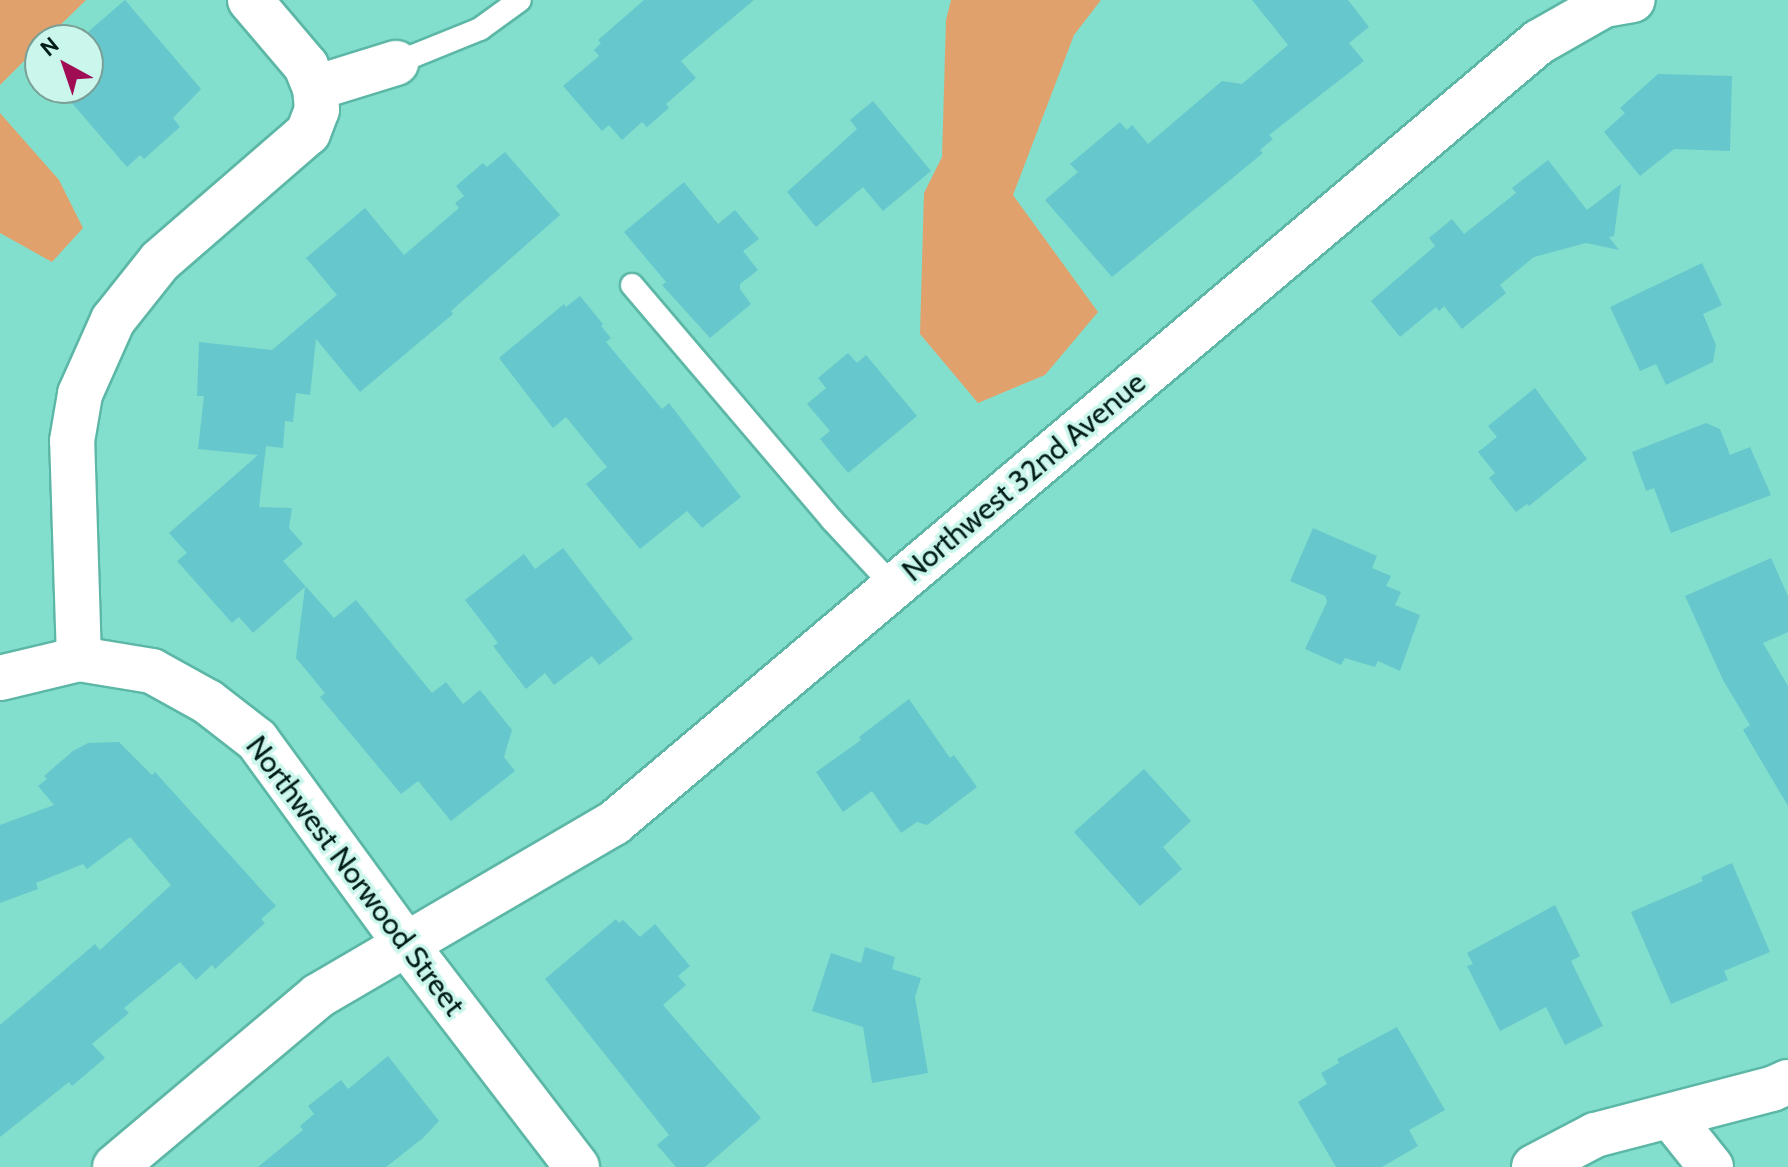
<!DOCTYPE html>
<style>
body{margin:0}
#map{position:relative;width:1788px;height:1167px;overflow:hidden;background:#83dfcd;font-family:Cabin,sans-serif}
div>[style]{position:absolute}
.green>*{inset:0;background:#e0a16c}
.building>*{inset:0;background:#66c7cc}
.roads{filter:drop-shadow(2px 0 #5cb7a6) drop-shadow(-2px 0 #5cb7a6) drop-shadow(0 2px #5cb7a6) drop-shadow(0 -2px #5cb7a6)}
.service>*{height:22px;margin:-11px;padding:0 11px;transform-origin:11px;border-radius:11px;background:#fff}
.minor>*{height:44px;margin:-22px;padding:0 22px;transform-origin:22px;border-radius:22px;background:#fff}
span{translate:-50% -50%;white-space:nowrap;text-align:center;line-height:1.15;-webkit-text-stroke:7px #cbf6ec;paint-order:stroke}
.street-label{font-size:30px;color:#011d18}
.north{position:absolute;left:24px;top:24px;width:80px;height:80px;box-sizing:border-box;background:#cbf6ec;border:2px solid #7a9f97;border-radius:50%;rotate:320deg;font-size:22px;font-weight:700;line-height:32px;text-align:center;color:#011d18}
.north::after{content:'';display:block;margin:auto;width:28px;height:36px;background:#a00d54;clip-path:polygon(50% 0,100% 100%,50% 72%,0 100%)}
</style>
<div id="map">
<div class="green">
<div style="clip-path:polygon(0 0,86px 0,45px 40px,40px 40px,40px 45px,0 85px)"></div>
<div style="clip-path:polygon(951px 0,1101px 0,1074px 35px,1013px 195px,1098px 312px,1045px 375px,978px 403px,920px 334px,924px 193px,942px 157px,946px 20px)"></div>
<div style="clip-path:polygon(0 113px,59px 180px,83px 228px,52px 262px,0 233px)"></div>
</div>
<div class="building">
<div style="clip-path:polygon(125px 0,201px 89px,173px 118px,180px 127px,144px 159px,140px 155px,127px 167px,59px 88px,88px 88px,88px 40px,81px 38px)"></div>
<div style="clip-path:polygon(644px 0,754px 0,681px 61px,696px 78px,666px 104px,669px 108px,647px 127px,642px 122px,622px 140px,609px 125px,602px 131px,563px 86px,599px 56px,594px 50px,601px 43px,598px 40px)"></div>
<div style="clip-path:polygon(1252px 0,1348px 0,1369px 27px,1349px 43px,1364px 61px,1269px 135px,1273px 139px,1260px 150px,1263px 153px,1112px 277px,1045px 200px,1078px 172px,1070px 164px,1120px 122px,1127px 130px,1132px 125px,1148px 144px,1222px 81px,1242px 84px,1288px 45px)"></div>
<div style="clip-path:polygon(1658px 74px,1732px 76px,1730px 151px,1674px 149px,1640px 176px,1604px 132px,1625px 113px,1620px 108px)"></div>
<div style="clip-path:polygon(873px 101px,931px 171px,883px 211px,863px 187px,816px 227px,787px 192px,857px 129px,850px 120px)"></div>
<div style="clip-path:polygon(505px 152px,560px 215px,451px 311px,453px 314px,360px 392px,316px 339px,310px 395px,296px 393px,293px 422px,285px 421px,283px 448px,266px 446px,259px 507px,292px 508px,289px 528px,303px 544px,283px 561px,334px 618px,356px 600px,432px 693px,446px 682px,463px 704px,480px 690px,512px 730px,504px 757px,515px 771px,451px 821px,418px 781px,401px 794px,320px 697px,325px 693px,296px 658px,305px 587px,253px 633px,239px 617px,232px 623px,177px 561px,187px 553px,169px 533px,258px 455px,198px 449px,204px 396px,197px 396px,199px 342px,272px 350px,337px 295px,306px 258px,365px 208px,404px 255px,459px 208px,455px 203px,464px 196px,456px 186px,483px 163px,487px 167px)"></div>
<div style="clip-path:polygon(1548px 160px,1587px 210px,1621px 184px,1614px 236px,1609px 237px,1619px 250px,1586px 243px,1534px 257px,1500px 285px,1506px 293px,1462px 329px,1444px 306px,1439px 311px,1436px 307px,1400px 337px,1371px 301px,1435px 246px,1429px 238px,1452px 219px,1464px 234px,1516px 193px,1512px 188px)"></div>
<div style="clip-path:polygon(684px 182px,718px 224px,735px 210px,759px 239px,743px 251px,758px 270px,740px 284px,740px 289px,751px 304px,710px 338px,662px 285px,666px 282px,624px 232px)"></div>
<div style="clip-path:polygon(1702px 263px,1722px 305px,1703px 314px,1716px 345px,1713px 362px,1666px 385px,1656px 364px,1640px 371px,1610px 307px)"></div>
<div style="clip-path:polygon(580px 296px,603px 324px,601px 326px,611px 338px,606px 342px,662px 409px,669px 403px,741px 497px,702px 528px,687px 511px,640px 549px,586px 484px,607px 467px,566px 417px,553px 428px,499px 358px,564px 304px,566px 307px)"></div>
<div style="clip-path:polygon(848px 353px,857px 363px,866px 355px,917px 416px,848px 473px,820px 439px,830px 431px,807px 404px,826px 388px,818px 378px)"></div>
<div style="clip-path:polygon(1535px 388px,1587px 459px,1529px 506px,1527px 504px,1516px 512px,1489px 478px,1495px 473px,1478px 452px,1497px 437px,1488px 426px)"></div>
<div style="clip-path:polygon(1706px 423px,1720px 429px,1730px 455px,1750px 447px,1771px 495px,1671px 533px,1654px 488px,1646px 491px,1632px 452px)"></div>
<div style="clip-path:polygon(1313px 528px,1377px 556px,1372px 568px,1391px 576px,1386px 586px,1401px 592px,1395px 605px,1420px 615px,1400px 671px,1378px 661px,1375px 667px,1345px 658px,1341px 665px,1305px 649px,1327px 602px,1325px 596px,1290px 581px)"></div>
<div style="clip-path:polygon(563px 548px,633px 639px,599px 665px,592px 656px,554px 685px,545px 673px,526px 689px,493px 646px,498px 643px,465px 600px,524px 554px,535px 569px)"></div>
<div style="clip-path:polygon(1771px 558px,1788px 596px,1788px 632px,1763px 643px,1788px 686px,1788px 806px,1743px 730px,1750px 725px,1723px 680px,1685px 596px)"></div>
<div style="clip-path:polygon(909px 699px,950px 758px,954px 755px,977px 787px,927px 825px,917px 822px,901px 833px,872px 791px,843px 812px,816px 772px,861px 740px,859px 737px)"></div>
<div style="clip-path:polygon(119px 742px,152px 775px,155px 772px,276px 906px,261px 919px,265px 923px,215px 969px,212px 965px,196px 980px,180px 962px,124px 1008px,129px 1013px,92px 1044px,105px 1058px,72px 1086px,69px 1082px,0 1137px,0 1025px,95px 944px,100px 950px,171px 885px,130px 837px,87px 869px,83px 864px,36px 883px,38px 889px,0 903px,0 825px,54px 805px,38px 786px,47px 779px,44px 776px,73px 751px,88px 743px)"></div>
<div style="clip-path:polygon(1144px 769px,1191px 821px,1163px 847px,1182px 869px,1140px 906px,1074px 832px)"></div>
<div style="clip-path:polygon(1732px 863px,1770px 952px,1724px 971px,1728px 980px,1671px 1004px,1631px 912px,1703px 881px,1701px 877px)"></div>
<div style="clip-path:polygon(1555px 905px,1580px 956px,1571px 961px,1603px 1026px,1565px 1045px,1546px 1007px,1500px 1031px,1467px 966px,1473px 964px,1467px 953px)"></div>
<div style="clip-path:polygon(616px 919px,619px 923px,623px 920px,640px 937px,655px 924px,690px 966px,678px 976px,686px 985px,663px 1005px,761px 1118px,705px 1167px,676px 1167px,657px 1145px,669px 1135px,545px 979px)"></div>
<div style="clip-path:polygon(865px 947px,895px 957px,892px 969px,921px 978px,915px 997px,928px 1073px,872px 1083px,863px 1027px,812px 1011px,831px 953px,861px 963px)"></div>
<div style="clip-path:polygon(1397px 1027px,1445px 1110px,1409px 1130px,1418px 1146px,1382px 1167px,1336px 1167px,1298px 1102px,1327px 1084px,1321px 1073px,1339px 1063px,1337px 1059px)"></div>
<div style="clip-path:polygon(388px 1056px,439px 1121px,423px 1138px,386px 1167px,258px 1167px,303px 1130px,300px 1126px,314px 1114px,308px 1106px,341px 1080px,348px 1089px)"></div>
</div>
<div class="roads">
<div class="service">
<div style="left:396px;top:63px;width:91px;rotate:-22deg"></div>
<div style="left:480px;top:29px;width:49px;rotate:-35.9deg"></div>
<div style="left:632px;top:285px;width:309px;rotate:49.6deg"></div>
<div style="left:832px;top:520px;width:91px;rotate:47.2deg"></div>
</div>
<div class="minor">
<div style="left:250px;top:0;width:87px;rotate:49.7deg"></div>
<div style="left:306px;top:66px;width:24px;rotate:68deg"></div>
<div style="left:79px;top:659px;width:218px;rotate:-91.8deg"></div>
<div style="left:72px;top:441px;width:48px;rotate:-80.3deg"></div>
<div style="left:80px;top:394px;width:81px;rotate:-66deg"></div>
<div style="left:113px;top:320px;width:75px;rotate:-51.5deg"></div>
<div style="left:160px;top:261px;width:196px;rotate:-40.9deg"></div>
<div style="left:308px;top:133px;width:25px;rotate:-69deg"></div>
<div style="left:317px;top:110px;width:22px;rotate:-95deg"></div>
<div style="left:315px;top:88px;width:85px;rotate:-17.2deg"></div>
<div style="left:0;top:678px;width:81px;rotate:-13.5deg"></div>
<div style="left:79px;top:659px;width:74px;rotate:9.3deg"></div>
<div style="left:152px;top:671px;width:64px;rotate:29deg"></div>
<div style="left:208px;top:702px;width:62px;rotate:37.8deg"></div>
<div style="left:257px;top:740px;width:253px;rotate:53.9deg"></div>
<div style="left:406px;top:944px;width:281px;rotate:52.5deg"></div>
<div style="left:1671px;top:1117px;width:64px;rotate:51.3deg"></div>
<div style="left:115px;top:1167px;width:265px;rotate:-40.1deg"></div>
<div style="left:318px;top:996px;width:343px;rotate:-30.3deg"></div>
<div style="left:614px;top:823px;width:1211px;rotate:-40.18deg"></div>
<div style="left:1539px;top:42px;width:75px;rotate:-29.6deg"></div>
<div style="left:1604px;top:5px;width:29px;rotate:-10deg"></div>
<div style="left:1534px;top:1167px;width:69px;rotate:-27.7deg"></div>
<div style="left:1595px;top:1135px;width:183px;rotate:-14.6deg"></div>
<div style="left:1772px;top:1089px;width:17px;rotate:-24deg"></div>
</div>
</div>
<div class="street-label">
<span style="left:1024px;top:477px;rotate:-40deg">Northwest 32nd Avenue</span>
<span style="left:355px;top:876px;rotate:53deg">Northwest Norwood Street</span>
</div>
<div class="north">N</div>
</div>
